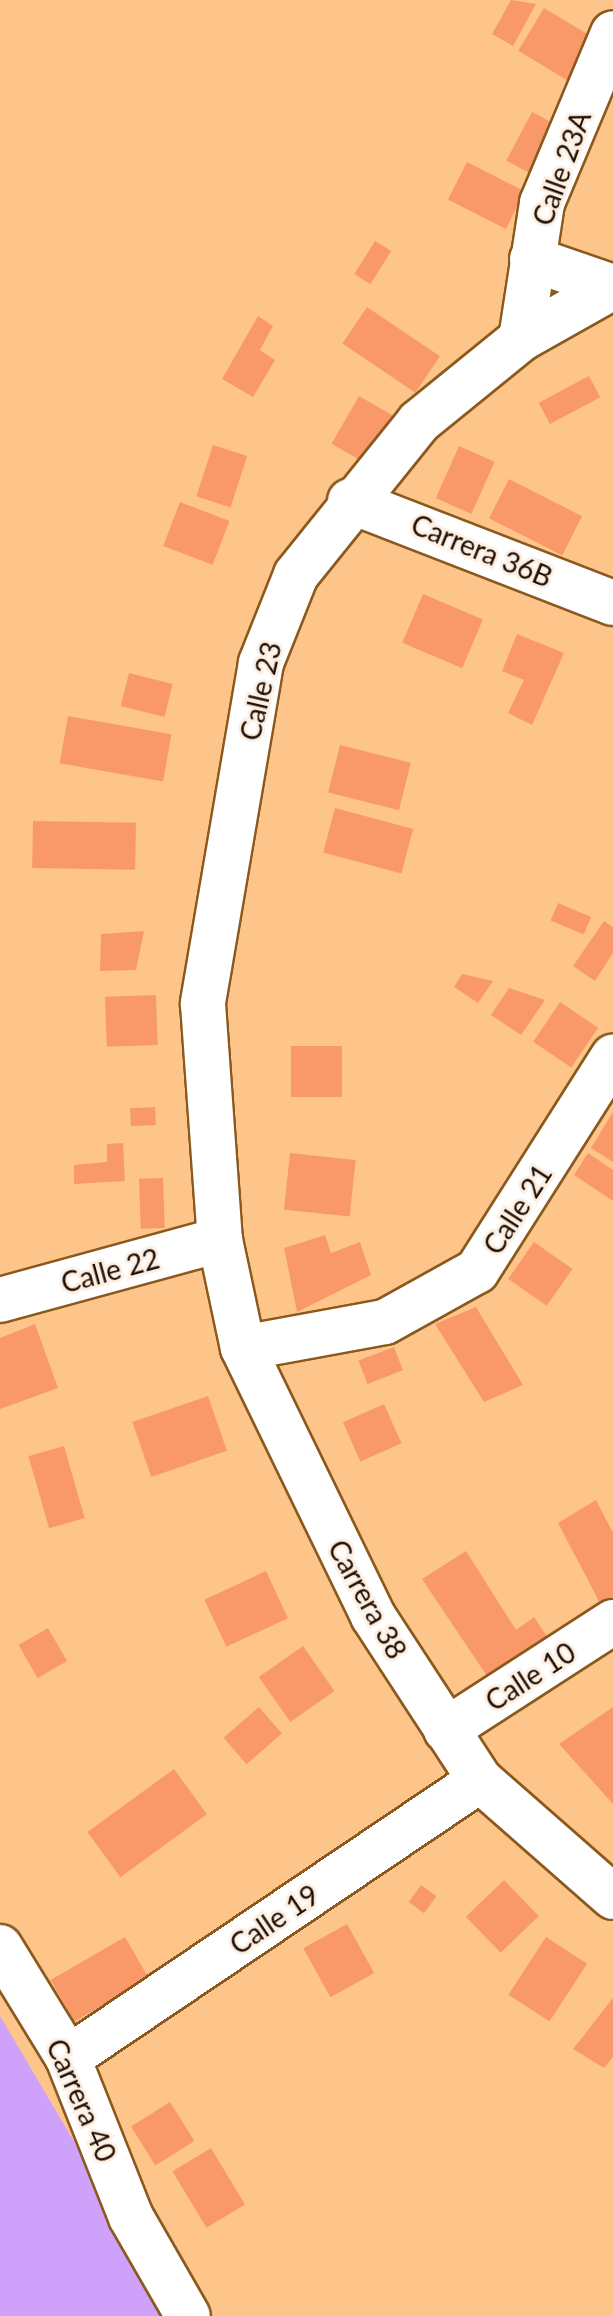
<!DOCTYPE html>
<style>
body{margin:0}
#map{position:relative;width:613px;height:2316px;overflow:hidden;background:#fec58b;font-family:Lato,sans-serif}
div>[style]{position:absolute}
.green>*{inset:0;background:#cea2fb}
.building>*{inset:0;background:#f99969;transform-origin:0 0}
.roads{filter:drop-shadow(2px 0 #8b591d) drop-shadow(-2px 0 #8b591d) drop-shadow(0 2px #8b591d) drop-shadow(0 -2px #8b591d)}
.minor>*{height:44px;margin:-22px;padding:0 22px;transform-origin:22px;border-radius:22px;background:#fff}
span{translate:-50% -50%;white-space:nowrap;text-align:center;line-height:1.15;-webkit-text-stroke:6px #fcf0e5;paint-order:stroke}
.street-label{font-size:28px;color:#210d00}
</style>
<div id="map">
<div class="green">
<div style="clip-path:polygon(0 2016px,177px 2316px,0 2316px)"></div>
</div>
<div class="building">
<div style="clip-path:polygon(511px 0,536px 4px,513px 46px,492px 34px)"></div>
<div style="left:544px;top:8px;width:57px;height:50px;rotate:31deg"></div>
<div style="left:532px;top:112px;width:30px;height:55px;rotate:28deg"></div>
<div style="left:467px;top:162px;width:65px;height:42px;rotate:27deg"></div>
<div style="left:375px;top:241px;width:19px;height:39px;rotate:32deg"></div>
<div style="left:367px;top:307px;width:88px;height:44px;rotate:34deg"></div>
<div style="clip-path:polygon(258px 316px,273px 326px,260px 350px,275px 360px,253px 397px,222px 379px)"></div>
<div style="left:589px;top:376px;width:24px;height:57px;rotate:62deg"></div>
<div style="left:359px;top:396px;width:46px;height:55px;rotate:30deg"></div>
<div style="left:213px;top:445px;width:36px;height:54px;rotate:18deg"></div>
<div style="left:459px;top:446px;width:39px;height:57px;rotate:24deg"></div>
<div style="left:509px;top:479px;width:82px;height:44px;rotate:27deg"></div>
<div style="left:180px;top:502px;width:53px;height:47px;rotate:21deg"></div>
<div style="left:423px;top:594px;width:65px;height:53px;rotate:23deg"></div>
<div style="clip-path:polygon(517px 634px,564px 653px,532px 725px,508px 713px,524px 680px,502px 671px)"></div>
<div style="left:129px;top:673px;width:45px;height:34px;rotate:14deg"></div>
<div style="left:68px;top:716px;width:105px;height:48px;rotate:10deg"></div>
<div style="left:340px;top:745px;width:73px;height:49px;rotate:14deg"></div>
<div style="left:335px;top:808px;width:81px;height:46px;rotate:15deg"></div>
<div style="left:33px;top:821px;width:103px;height:47px;rotate:1deg"></div>
<div style="left:558px;top:903px;width:36px;height:19px;rotate:23deg"></div>
<div style="clip-path:polygon(604px 921px,613px 927px,613px 953px,595px 981px,573px 966px)"></div>
<div style="clip-path:polygon(144px 931px,136px 970px,100px 971px,101px 934px)"></div>
<div style="clip-path:polygon(462px 974px,493px 981px,478px 1003px,454px 987px)"></div>
<div style="clip-path:polygon(509px 988px,545px 1000px,521px 1035px,491px 1015px)"></div>
<div style="left:156px;top:995px;width:50px;height:51px;rotate:88deg"></div>
<div style="left:560px;top:1002px;width:46px;height:48px;rotate:34deg"></div>
<div style="left:342px;top:1046px;width:51px;height:51px;rotate:90deg"></div>
<div style="left:155px;top:1107px;width:18px;height:25px;rotate:87deg"></div>
<div style="clip-path:polygon(613px 1112px,613px 1162px,591px 1148px)"></div>
<div style="clip-path:polygon(123px 1143px,125px 1181px,74px 1184px,74px 1165px,107px 1162px,107px 1144px)"></div>
<div style="left:290px;top:1153px;width:66px;height:57px;rotate:6deg"></div>
<div style="clip-path:polygon(588px 1153px,613px 1170px,613px 1201px,574px 1175px)"></div>
<div style="left:163px;top:1178px;width:50px;height:24px;rotate:88deg"></div>
<div style="clip-path:polygon(325px 1235px,331px 1253px,360px 1242px,371px 1275px,297px 1312px,284px 1248px)"></div>
<div style="left:534px;top:1242px;width:47px;height:45px;rotate:35deg"></div>
<div style="clip-path:polygon(476px 1307px,523px 1385px,484px 1402px,435px 1324px)"></div>
<div style="clip-path:polygon(35px 1324px,58px 1388px,0 1409px,0 1338px)"></div>
<div style="left:394px;top:1347px;width:25px;height:38px;rotate:69deg"></div>
<div style="left:208px;top:1396px;width:58px;height:80px;rotate:71deg"></div>
<div style="left:384px;top:1404px;width:43px;height:45px;rotate:66deg"></div>
<div style="left:64px;top:1446px;width:75px;height:37px;rotate:74deg"></div>
<div style="clip-path:polygon(596px 1500px,613px 1533px,613px 1601px,602px 1607px,558px 1523px)"></div>
<div style="clip-path:polygon(466px 1551px,516px 1630px,534px 1617px,550px 1641px,491px 1682px,422px 1579px)"></div>
<div style="left:266px;top:1571px;width:52px;height:68px;rotate:65deg"></div>
<div style="left:48px;top:1628px;width:38px;height:34px;rotate:60deg"></div>
<div style="left:303px;top:1646px;width:55px;height:54px;rotate:55deg"></div>
<div style="left:259px;top:1707px;width:35px;height:47px;rotate:49deg"></div>
<div style="clip-path:polygon(613px 1707px,613px 1804px,559px 1744px)"></div>
<div style="left:174px;top:1769px;width:56px;height:107px;rotate:54deg"></div>
<div style="left:504px;top:1880px;width:50px;height:53px;rotate:46deg"></div>
<div style="left:421px;top:1885px;width:19px;height:21px;rotate:36deg"></div>
<div style="left:347px;top:1924px;width:56px;height:50px;rotate:61deg"></div>
<div style="left:125px;top:1937px;width:48px;height:86px;rotate:60deg"></div>
<div style="left:546px;top:1937px;width:49px;height:69px;rotate:33deg"></div>
<div style="clip-path:polygon(613px 1998px,613px 2057px,604px 2068px,573px 2049px)"></div>
<div style="left:170px;top:2102px;width:46px;height:46px;rotate:58deg"></div>
<div style="left:211px;top:2148px;width:66px;height:45px;rotate:59deg"></div>
</div>
<div class="roads">
<div class="minor">
<div style="left:532px;top:259px;width:86px;rotate:19.1deg"></div>
<div style="left:613px;top:287px;width:106px;rotate:150.5deg"></div>
<div style="left:521px;top:339px;width:132px;rotate:140.9deg"></div>
<div style="left:419px;top:422px;width:196px;rotate:128.8deg"></div>
<div style="left:296px;top:575px;width:95px;rotate:111.7deg"></div>
<div style="left:261px;top:663px;width:346px;rotate:99.7deg"></div>
<div style="left:203px;top:1004px;width:237px;rotate:85.9deg"></div>
<div style="left:220px;top:1240px;width:110px;rotate:78deg"></div>
<div style="left:243px;top:1348px;width:298px;rotate:64.1deg"></div>
<div style="left:373px;top:1616px;width:196px;rotate:56.9deg"></div>
<div style="left:480px;top:1780px;width:177px;rotate:41.3deg"></div>
<div style="left:521px;top:339px;width:138px;rotate:-81.2deg"></div>
<div style="left:542px;top:203px;width:184px;rotate:-67.3deg"></div>
<div style="left:350px;top:501px;width:282px;rotate:21.2deg"></div>
<div style="left:0;top:1300px;width:228px;rotate:-15.3deg"></div>
<div style="left:243px;top:1348px;width:144px;rotate:-10.4deg"></div>
<div style="left:385px;top:1322px;width:105px;rotate:-29deg"></div>
<div style="left:477px;top:1271px;width:254px;rotate:-57.6deg"></div>
<div style="left:446px;top:1730px;width:199px;rotate:-32.9deg"></div>
<div style="left:0;top:1947px;width:130px;rotate:58.5deg"></div>
<div style="left:68px;top:2058px;width:171px;rotate:68.4deg"></div>
<div style="left:131px;top:2217px;width:114px;rotate:60.1deg"></div>
<div style="left:68px;top:2058px;width:497px;rotate:-34deg"></div>
</div>
</div>
<div class="street-label">
<span style="left:561px;top:168px;rotate:-70deg">Calle 23A</span>
<span style="left:482px;top:550px;rotate:22deg">Carrera 36B</span>
<span style="left:260px;top:691px;rotate:-77deg">Calle 23</span>
<span style="left:517px;top:1209px;rotate:-57deg">Calle 21</span>
<span style="left:110px;top:1270px;rotate:-15deg">Calle 22</span>
<span style="left:368px;top:1599px;rotate:61deg">Carrera 38</span>
<span style="left:530px;top:1676px;rotate:-33deg">Calle 10</span>
<span style="left:274px;top:1919px;rotate:-34deg">Calle 19</span>
<span style="left:82px;top:2100px;rotate:66deg">Carrera 40</span>
</div>
</div>
